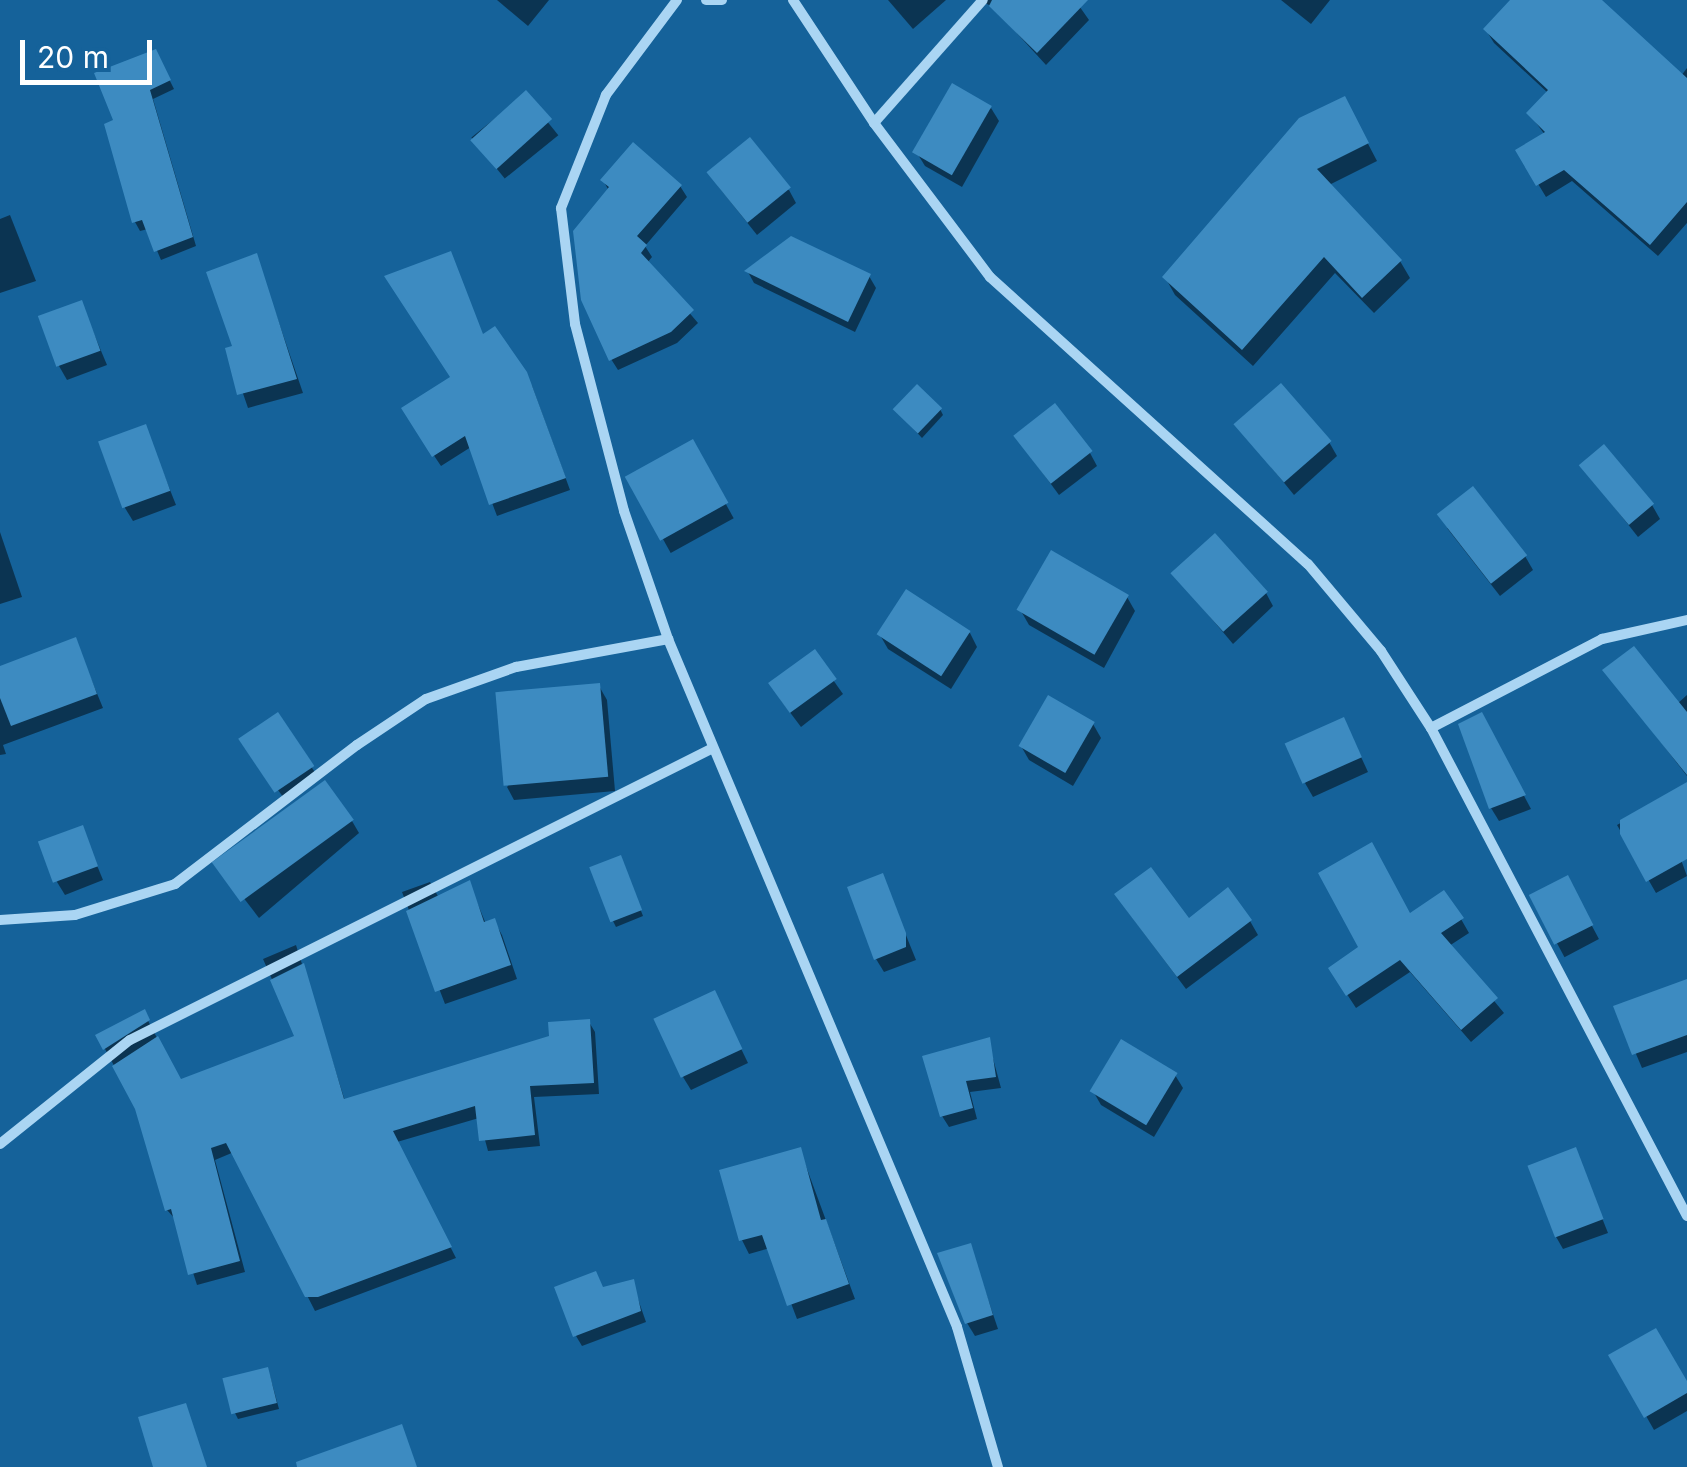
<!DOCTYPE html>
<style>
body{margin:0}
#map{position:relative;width:1687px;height:1467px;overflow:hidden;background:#15629a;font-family:Inter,sans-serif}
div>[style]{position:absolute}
.shadow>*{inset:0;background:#0007;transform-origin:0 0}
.building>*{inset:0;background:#3d8bc1;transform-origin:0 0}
.street>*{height:10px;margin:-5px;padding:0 5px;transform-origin:5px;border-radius:5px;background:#aad5f3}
span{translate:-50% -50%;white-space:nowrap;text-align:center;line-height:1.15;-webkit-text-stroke:10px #15629a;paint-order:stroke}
.scale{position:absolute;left:20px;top:40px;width:132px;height:45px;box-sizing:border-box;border:5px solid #fff;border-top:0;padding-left:12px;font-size:30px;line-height:35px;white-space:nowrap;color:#fff;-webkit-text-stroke:8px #15629a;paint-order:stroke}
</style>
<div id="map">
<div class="shadow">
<div style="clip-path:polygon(497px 0,549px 0,528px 26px)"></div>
<div style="clip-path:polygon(888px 0,946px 0,913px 29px)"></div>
<div style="clip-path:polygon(979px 0,1075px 0,1089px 20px,1046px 65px,993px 7px)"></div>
<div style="clip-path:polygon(1281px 0,1330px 0,1311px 24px)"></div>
<div style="clip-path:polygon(1528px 0,1598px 0,1681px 76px,1687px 68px,1687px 223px,1658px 256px,1572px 181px,1546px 197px,1518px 151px,1545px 135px,1529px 113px,1548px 93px,1494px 43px,1486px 30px)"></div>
<div style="clip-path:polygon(160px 61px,174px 89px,153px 99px,196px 246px,161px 260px,148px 229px,140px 231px,135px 222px,116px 121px)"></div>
<div style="left:525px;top:94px;width:53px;height:69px;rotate:51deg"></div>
<div style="clip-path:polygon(991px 108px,999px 121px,962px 187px,925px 166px,917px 153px)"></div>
<div style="clip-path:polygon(1354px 117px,1377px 161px,1329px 185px,1400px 261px,1410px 278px,1374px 313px,1335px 273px,1253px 366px,1175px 295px,1165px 277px)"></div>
<div style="clip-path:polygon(603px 180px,680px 186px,687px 197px,645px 246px,652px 257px,647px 263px,698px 323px,677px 343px,618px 370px,611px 359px,609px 191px)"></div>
<div style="clip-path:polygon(718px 186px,789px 190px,796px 203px,757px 235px)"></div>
<div style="clip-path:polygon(10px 215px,36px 281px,0 293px,0 219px)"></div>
<div style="clip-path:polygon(256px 256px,303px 393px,248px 408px,228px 350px,235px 348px)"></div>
<div style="clip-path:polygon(748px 272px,869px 276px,876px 288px,855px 332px,754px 283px)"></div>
<div style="clip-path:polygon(81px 303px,107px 365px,67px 380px,59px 366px)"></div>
<div style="clip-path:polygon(484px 337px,532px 386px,570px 490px,497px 516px,471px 447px,441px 466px,410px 420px,452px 378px)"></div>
<div style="clip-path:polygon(940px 409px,943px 415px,922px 438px,897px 411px)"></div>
<div style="clip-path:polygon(1237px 425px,1329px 442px,1337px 456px,1294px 495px)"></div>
<div style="clip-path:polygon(145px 427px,176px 505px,133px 521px,125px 508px)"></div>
<div style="left:692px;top:443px;width:86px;height:72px;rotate:61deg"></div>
<div style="clip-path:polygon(1025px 449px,1090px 453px,1097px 466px,1059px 495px)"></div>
<div style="clip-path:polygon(1582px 466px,1652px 505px,1660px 519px,1638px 537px)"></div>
<div style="clip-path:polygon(1447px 528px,1525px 556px,1533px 570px,1500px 596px)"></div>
<div style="clip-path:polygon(0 532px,22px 597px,0 604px)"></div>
<div style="clip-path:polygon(1174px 574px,1266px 593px,1273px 606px,1233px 644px)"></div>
<div style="clip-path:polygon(1127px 597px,1135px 611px,1104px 668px,1029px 625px,1021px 611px)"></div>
<div style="clip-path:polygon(970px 633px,977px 647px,951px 689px,888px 649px,880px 635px)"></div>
<div style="clip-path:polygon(75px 640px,103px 708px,3px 745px,6px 754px,0 755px,0 669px)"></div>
<div style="clip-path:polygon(814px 653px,843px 694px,801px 727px,780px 699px)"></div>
<div style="clip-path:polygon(1606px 671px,1677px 704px,1687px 695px,1687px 776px)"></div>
<div style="clip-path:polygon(599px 686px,607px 700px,615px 791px,514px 800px,507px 787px)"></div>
<div style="clip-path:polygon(278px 715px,316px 774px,284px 798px,246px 748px)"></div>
<div style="clip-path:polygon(1093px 724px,1101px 738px,1073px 786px,1029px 760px,1021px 746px)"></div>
<div style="clip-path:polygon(1488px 728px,1531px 809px,1499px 821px,1491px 808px)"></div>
<div style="clip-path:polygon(1350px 733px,1368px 772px,1313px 797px,1305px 783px)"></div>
<div style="clip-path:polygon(1687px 785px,1687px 852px,1680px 857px,1687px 876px,1656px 893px,1617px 825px)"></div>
<div style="clip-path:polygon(352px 821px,359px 833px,259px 918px,222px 870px)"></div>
<div style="clip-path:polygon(82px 829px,103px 880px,65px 895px,57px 882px)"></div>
<div style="clip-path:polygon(623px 864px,643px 916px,616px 927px,613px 921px)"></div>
<div style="clip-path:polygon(882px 876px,916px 960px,884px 972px,876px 959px)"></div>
<div style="left:1567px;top:879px;width:68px;height:39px;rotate:62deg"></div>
<div style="clip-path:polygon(430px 882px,439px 898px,469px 883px,486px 924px,494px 921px,502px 935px,517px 979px,445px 1004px,402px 892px)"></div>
<div style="clip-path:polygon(1126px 909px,1188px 921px,1250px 921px,1258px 935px,1186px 989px)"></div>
<div style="clip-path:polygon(1410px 916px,1461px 919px,1469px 933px,1449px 946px,1504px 1013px,1471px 1042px,1410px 972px,1356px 1008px,1339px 982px,1361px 948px)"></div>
<div style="clip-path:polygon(296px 945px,345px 1101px,552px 1038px,589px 1022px,595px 1032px,599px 1094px,534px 1097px,540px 1146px,488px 1151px,479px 1118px,397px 1142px,456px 1258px,315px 1311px,234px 1152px,215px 1160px,245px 1272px,197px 1285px,176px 1220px,167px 1210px,137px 1108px,98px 1036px,144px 1013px,180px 1082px,298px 1038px,263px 959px)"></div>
<div style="clip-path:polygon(1687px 982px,1687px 1052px,1642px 1068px,1616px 1007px)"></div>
<div style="clip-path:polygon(721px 1007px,748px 1063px,691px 1090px,683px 1077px)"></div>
<div style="clip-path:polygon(988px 1040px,1001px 1088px,970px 1092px,977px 1119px,949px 1127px,942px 1116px)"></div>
<div style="clip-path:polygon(1175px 1075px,1183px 1088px,1154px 1137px,1101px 1105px,1093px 1091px)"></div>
<div style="clip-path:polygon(800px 1150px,855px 1299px,797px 1319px,770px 1248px,749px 1254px,742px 1240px)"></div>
<div style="clip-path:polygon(1575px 1150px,1608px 1233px,1563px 1249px,1555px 1235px)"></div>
<div style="clip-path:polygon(970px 1246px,998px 1329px,975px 1336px,967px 1323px)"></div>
<div style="clip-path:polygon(632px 1282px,646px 1322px,582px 1346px,576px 1336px,603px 1290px)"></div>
<div style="clip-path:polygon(1612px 1356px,1687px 1386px,1687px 1411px,1654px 1430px)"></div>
<div style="clip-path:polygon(270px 1376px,279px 1409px,238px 1419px,235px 1413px)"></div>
</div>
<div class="building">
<div style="clip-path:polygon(992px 0,1088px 0,1037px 53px,989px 6px)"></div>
<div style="clip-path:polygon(1510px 0,1602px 0,1687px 78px,1687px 202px,1650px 245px,1564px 170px,1536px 186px,1515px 150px,1545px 132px,1526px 113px,1548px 90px,1483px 29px)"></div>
<div style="clip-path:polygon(156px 49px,171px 80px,150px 90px,193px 237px,154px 252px,142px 220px,132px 223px,104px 124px,113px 120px,94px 73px)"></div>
<div style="left:952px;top:83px;width:46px;height:80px;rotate:30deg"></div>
<div style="left:526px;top:90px;width:39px;height:75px;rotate:48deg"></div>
<div style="clip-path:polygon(1345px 96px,1369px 143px,1317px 169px,1402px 260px,1362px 298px,1324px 257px,1242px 350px,1162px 277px,1299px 118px)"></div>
<div style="left:750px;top:137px;width:65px;height:56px;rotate:51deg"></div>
<div style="clip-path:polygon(633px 142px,682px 185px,637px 236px,647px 245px,641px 253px,694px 310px,671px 332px,609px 361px,581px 300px,573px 231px,609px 187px,600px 180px)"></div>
<div style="clip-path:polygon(791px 236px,871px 274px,848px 322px,744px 271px)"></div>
<div style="clip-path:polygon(451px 251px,483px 334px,495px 326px,527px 372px,566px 478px,489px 505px,465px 436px,432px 457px,401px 408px,450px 377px,384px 276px)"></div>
<div style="clip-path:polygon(257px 253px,297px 379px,237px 395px,225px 348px,232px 346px,206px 272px)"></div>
<div style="left:82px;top:300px;width:54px;height:47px;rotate:70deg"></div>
<div style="left:1281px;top:383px;width:77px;height:63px;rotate:49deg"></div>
<div style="left:917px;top:384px;width:35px;height:35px;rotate:44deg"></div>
<div style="left:1055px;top:403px;width:61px;height:53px;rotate:52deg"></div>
<div style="left:146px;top:424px;width:71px;height:51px;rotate:70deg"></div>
<div style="left:693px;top:439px;width:73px;height:78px;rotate:61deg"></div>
<div style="left:1604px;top:444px;width:78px;height:33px;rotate:50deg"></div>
<div style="left:1473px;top:486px;width:88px;height:46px;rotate:52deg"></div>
<div style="left:1215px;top:533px;width:79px;height:60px;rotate:48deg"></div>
<div style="left:1051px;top:550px;width:90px;height:69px;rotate:30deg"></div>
<div style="left:906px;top:589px;width:77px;height:54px;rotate:33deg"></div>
<div style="clip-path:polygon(76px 637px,97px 694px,11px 726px,0 698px,0 666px)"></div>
<div style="clip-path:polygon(1634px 646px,1687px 712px,1687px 775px,1602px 670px)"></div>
<div style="left:815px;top:649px;width:37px;height:58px;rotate:54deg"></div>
<div style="left:600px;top:683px;width:94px;height:105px;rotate:85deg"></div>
<div style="left:1048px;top:695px;width:54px;height:59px;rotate:30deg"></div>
<div style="left:278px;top:712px;width:65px;height:48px;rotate:56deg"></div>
<div style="clip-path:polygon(1482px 712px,1526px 795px,1489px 809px,1458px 724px)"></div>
<div style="left:1344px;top:717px;width:44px;height:65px;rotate:66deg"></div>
<div style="left:325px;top:780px;width:49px;height:140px;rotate:54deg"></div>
<div style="clip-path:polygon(1687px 782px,1687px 859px,1646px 882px,1620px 834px,1620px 820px)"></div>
<div style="left:83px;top:825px;width:44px;height:48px;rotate:70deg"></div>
<div style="clip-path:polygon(1372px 842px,1410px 913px,1444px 890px,1464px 918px,1441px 933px,1498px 998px,1461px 1030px,1400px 960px,1346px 996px,1328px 968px,1358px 947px,1318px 873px)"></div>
<div style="left:621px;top:855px;width:59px;height:34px;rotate:69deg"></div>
<div style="clip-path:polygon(1151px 867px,1189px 918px,1228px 887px,1252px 920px,1177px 977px,1114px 894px)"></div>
<div style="clip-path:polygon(883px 873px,906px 933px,906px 947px,874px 960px,847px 887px)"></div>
<div style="left:1568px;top:875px;width:56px;height:44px;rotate:63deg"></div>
<div style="clip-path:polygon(470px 880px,484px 922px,495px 918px,511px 965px,435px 992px,406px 911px)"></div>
<div style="clip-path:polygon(304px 963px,344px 1099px,549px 1036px,548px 1022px,590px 1019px,594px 1083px,530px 1086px,535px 1135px,479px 1141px,475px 1106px,393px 1131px,452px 1247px,318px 1297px,305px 1297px,226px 1143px,211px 1148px,240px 1261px,188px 1275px,171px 1209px,165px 1211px,135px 1109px,112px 1066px,158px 1036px,181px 1079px,294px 1036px,270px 980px)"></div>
<div style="clip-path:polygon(1687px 979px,1687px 1035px,1632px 1055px,1613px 1006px)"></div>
<div style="left:715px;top:990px;width:65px;height:68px;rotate:65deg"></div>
<div style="clip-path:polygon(145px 1009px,150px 1020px,103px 1050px,95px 1035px)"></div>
<div style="clip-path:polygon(990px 1037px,996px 1077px,966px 1081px,973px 1108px,940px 1117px,922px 1056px)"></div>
<div style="left:1121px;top:1039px;width:66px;height:61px;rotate:31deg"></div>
<div style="clip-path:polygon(801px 1147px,821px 1220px,826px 1219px,849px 1284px,787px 1306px,762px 1235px,739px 1241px,719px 1170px)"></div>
<div style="left:1576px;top:1147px;width:77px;height:52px;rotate:69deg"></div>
<div style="clip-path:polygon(971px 1243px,993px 1315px,965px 1324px,937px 1253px)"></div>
<div style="clip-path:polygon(596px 1271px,603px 1287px,634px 1279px,641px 1311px,573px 1337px,554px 1287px)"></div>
<div style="clip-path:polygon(1656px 1328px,1687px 1381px,1687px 1393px,1644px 1418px,1608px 1355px)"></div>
<div style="left:268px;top:1367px;width:37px;height:47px;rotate:76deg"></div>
<div style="clip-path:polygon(186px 1403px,207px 1467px,153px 1467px,138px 1417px)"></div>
<div style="clip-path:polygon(402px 1424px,417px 1467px,297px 1467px,296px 1462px)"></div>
</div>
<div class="street">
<div style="left:677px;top:0;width:119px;rotate:126.8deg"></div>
<div style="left:606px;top:95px;width:122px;rotate:111.7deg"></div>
<div style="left:561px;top:208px;width:117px;rotate:83.1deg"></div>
<div style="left:575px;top:324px;width:193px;rotate:75.3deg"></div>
<div style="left:624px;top:511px;width:135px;rotate:71deg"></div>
<div style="left:668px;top:639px;width:746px;rotate:67.21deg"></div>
<div style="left:957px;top:1327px;width:146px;rotate:73.7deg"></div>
<div style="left:706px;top:0;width:16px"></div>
<div style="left:793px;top:0;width:147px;rotate:56.6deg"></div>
<div style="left:874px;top:123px;width:193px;rotate:53deg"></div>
<div style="left:990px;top:277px;width:428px;rotate:42.1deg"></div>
<div style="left:1308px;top:564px;width:114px;rotate:50deg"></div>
<div style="left:1381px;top:651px;width:92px;rotate:57deg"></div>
<div style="left:1431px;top:728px;width:551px;rotate:62.32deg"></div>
<div style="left:874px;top:123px;width:164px;rotate:-48.5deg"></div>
<div style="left:1431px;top:728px;width:193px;rotate:-27.5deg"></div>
<div style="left:1602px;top:639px;width:87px;rotate:-12.6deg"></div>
<div style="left:0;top:920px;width:75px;rotate:-3.8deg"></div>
<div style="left:75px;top:915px;width:105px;rotate:-17.2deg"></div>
<div style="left:175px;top:884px;width:229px;rotate:-37.4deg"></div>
<div style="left:357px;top:745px;width:83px;rotate:-33.7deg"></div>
<div style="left:426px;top:699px;width:96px;rotate:-19.6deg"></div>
<div style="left:516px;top:667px;width:155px;rotate:-10.4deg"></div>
<div style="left:0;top:1144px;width:166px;rotate:-38.7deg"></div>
<div style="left:130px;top:1040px;width:652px;rotate:-26.6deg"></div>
</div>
<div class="scale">20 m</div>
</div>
